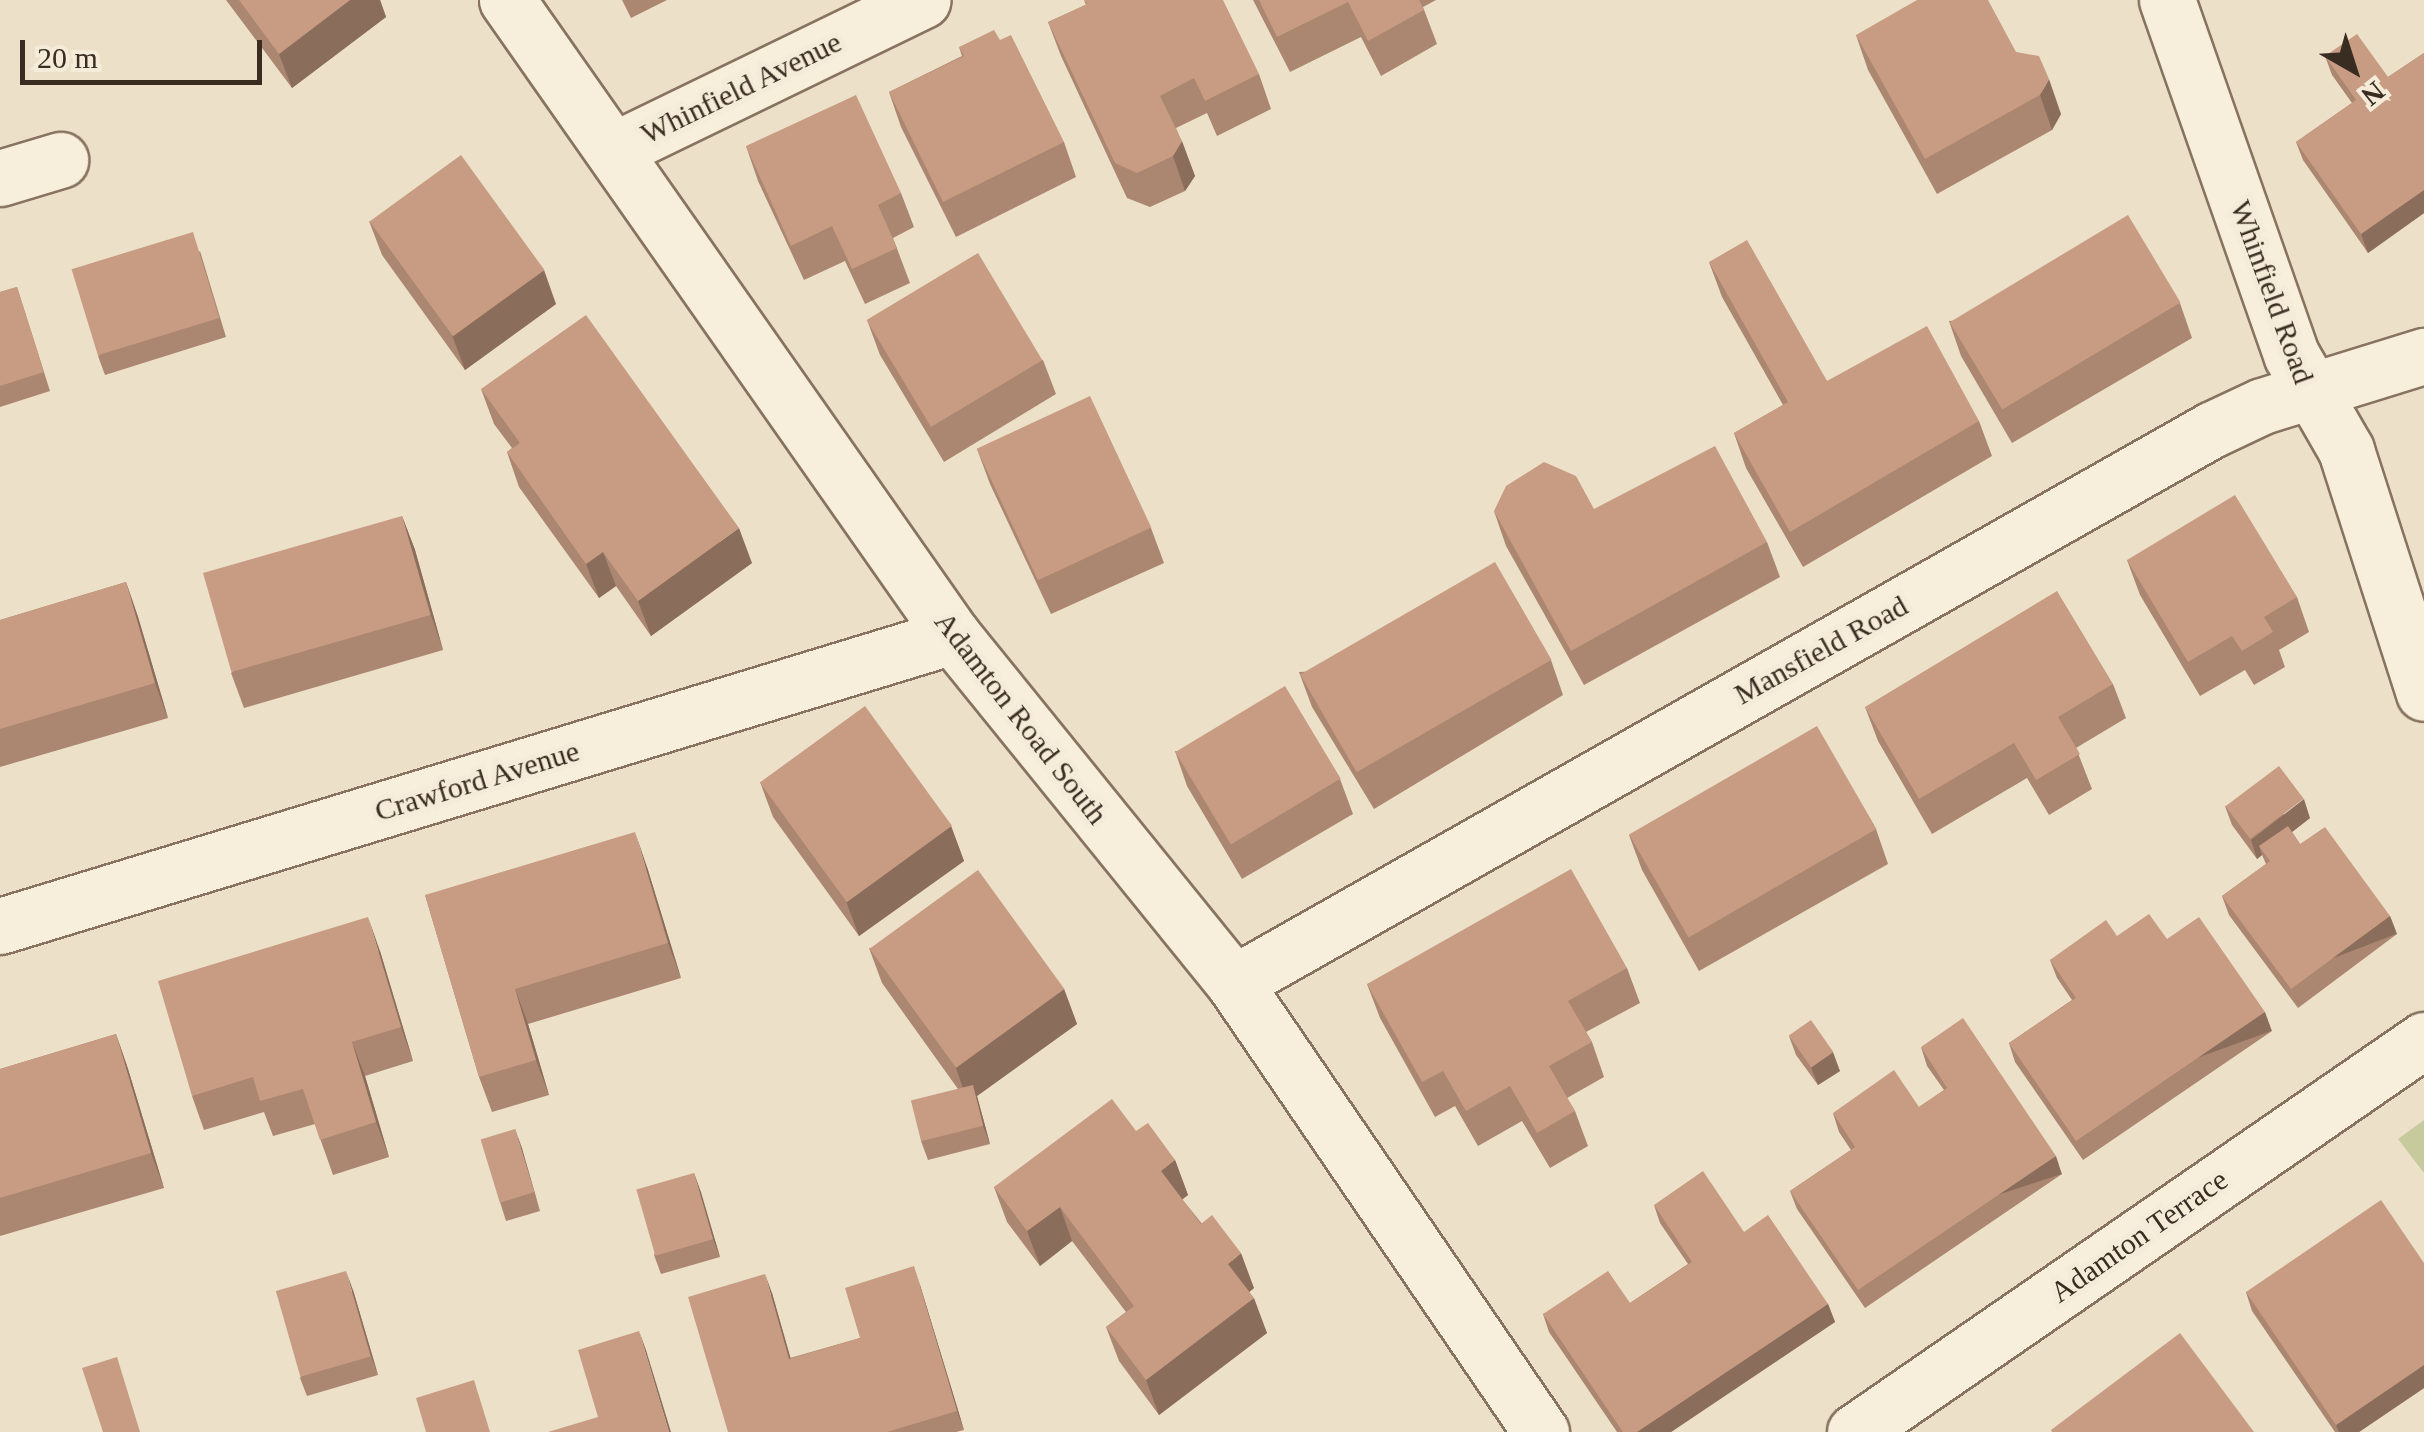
<!DOCTYPE html>
<style>
body{margin:0}
#map{position:relative;width:2424px;height:1432px;overflow:hidden;background:#ece0c9;font-family:Georgia,serif}
div>[style]{position:absolute}
.green>*{inset:0;background:#c6ca9d}
.roads{filter:drop-shadow(2px 0 #87735f) drop-shadow(-2px 0 #87735f) drop-shadow(0 2px #87735f) drop-shadow(0 -2px #87735f)}
.minor>*{height:55px;margin:-27.5px;padding:0 27.5px;transform-origin:27.5px;border-radius:27.5px;background:#f7eedc}
.wall>*{inset:0;background:#ab8670}
.shaded-wall>*{inset:0;background:#8b6d5b;transform-origin:0 0}
.building>*{inset:0;background:#c79c82;transform-origin:0 0}
span{translate:-50% -50%;white-space:nowrap;text-align:center;line-height:1.15;-webkit-text-stroke:10px #f4ebd8;paint-order:stroke}
.street-label{font-size:30px;color:#392c21}
.north{position:absolute;left:2304px;top:20px;width:100px;height:100px;-webkit-text-stroke:8px #f4ebd8;paint-order:stroke;rotate:141deg;font-size:28px;font-weight:700;line-height:40px;text-align:center;color:#392c21}
.north::after{content:'';display:block;margin:auto;width:35px;height:45px;background:#392c21;clip-path:polygon(50% 0,100% 100%,50% 72%,0 100%)}
.scale{position:absolute;left:20px;top:40px;width:242px;height:45px;box-sizing:border-box;border:5px solid #392c21;border-top:0;padding-left:12px;font-size:30px;line-height:35px;white-space:nowrap;color:#392c21;-webkit-text-stroke:8px #f4ebd8;paint-order:stroke}
</style>
<div id="map">
<div class="green">
<div style="clip-path:polygon(2424px 1120px,2424px 1173px,2398px 1139px)"></div>
</div>
<div class="roads">
<div class="minor">
<div style="left:507px;top:0;width:777px;rotate:54.96deg"></div>
<div style="left:953px;top:636px;width:447px;rotate:51deg"></div>
<div style="left:1234px;top:983px;width:544px;rotate:55.64deg"></div>
<div style="left:2167px;top:0;width:377px;rotate:70.7deg"></div>
<div style="left:2292px;top:356px;width:108px;rotate:60.1deg"></div>
<div style="left:2346px;top:450px;width:255px;rotate:72.2deg"></div>
<div style="left:614px;top:150px;width:343px;rotate:-25.9deg"></div>
<div style="left:0;top:178px;width:63px;rotate:-16.7deg"></div>
<div style="left:0;top:926px;width:996px;rotate:-16.93deg"></div>
<div style="left:1234px;top:983px;width:1123px;rotate:-29.51deg"></div>
<div style="left:2211px;top:430px;width:56px;rotate:-25.2deg"></div>
<div style="left:2262px;top:406px;width:170px;rotate:-17.2deg"></div>
<div style="left:1855px;top:1432px;width:691px;rotate:-34.56deg"></div>
</div>
</div>
<div class="wall">
<div style="clip-path:polygon(226px 0,380px 0,386px 17px,292px 88px)"></div>
<div style="clip-path:polygon(622px 0,667px 0,631px 18px)"></div>
<div style="clip-path:polygon(1084px 0,1259px 74px,1271px 109px,1217px 136px,1207px 113px,1176px 128px,1195px 176px,1185px 191px,1150px 207px,1127px 198px,1061px 56px,1048px 22px,1086px 5px)"></div>
<div style="clip-path:polygon(1253px 0,1436px 0,1423px 7px,1437px 44px,1381px 76px,1361px 37px,1290px 72px)"></div>
<div style="clip-path:polygon(1856px 35px,2016px 52px,2061px 114px,2052px 130px,1937px 194px,1868px 70px)"></div>
<div style="clip-path:polygon(959px 47px,1064px 142px,1076px 177px,956px 237px,901px 127px,889px 92px,962px 56px)"></div>
<div style="clip-path:polygon(2424px 53px,2424px 213px,2368px 253px,2303px 160px,2296px 142px,2352px 103px,2332px 75px,2325px 56px,2388px 77px)"></div>
<div style="clip-path:polygon(746px 146px,901px 193px,914px 227px,893px 238px,910px 283px,865px 304px,845px 261px,804px 280px,758px 181px)"></div>
<div style="clip-path:polygon(369px 221px,556px 304px,465px 370px,382px 255px)"></div>
<div style="clip-path:polygon(200px 251px,226px 337px,105px 375px,98px 356px)"></div>
<div style="clip-path:polygon(1709px 262px,1827px 381px,1979px 421px,1992px 456px,1803px 567px,1746px 468px,1734px 433px,1783px 405px,1722px 297px)"></div>
<div style="clip-path:polygon(17px 287px,50px 391px,0 407px,0 292px)"></div>
<div style="clip-path:polygon(2180px 303px,2192px 338px,2012px 443px,1961px 356px,1949px 321px)"></div>
<div style="clip-path:polygon(867px 320px,1043px 360px,1056px 394px,944px 462px,880px 355px)"></div>
<div style="clip-path:polygon(481px 389px,752px 563px,651px 636px,616px 586px,599px 598px,519px 487px,507px 452px,512px 448px,494px 424px)"></div>
<div style="clip-path:polygon(977px 449px,1151px 528px,1164px 563px,1051px 614px,990px 484px)"></div>
<div style="clip-path:polygon(1594px 509px,1767px 542px,1780px 577px,1584px 685px,1506px 546px,1494px 511px)"></div>
<div style="clip-path:polygon(402px 516px,415px 550px,443px 650px,244px 708px,231px 673px)"></div>
<div style="clip-path:polygon(2127px 560px,2297px 597px,2309px 632px,2279px 650px,2285px 667px,2254px 685px,2245px 670px,2200px 696px,2140px 595px)"></div>
<div style="clip-path:polygon(126px 582px,138px 617px,168px 718px,0 767px,0 620px)"></div>
<div style="clip-path:polygon(1551px 660px,1563px 695px,1374px 809px,1312px 707px,1299px 672px)"></div>
<div style="clip-path:polygon(2113px 684px,2126px 718px,2076px 748px,2092px 789px,2049px 815px,2027px 778px,1932px 834px,1878px 741px,1865px 707px)"></div>
<div style="clip-path:polygon(1175px 751px,1340px 779px,1353px 814px,1242px 879px,1187px 786px)"></div>
<div style="clip-path:polygon(760px 782px,951px 826px,964px 861px,859px 936px,773px 817px)"></div>
<div style="clip-path:polygon(2225px 806px,2310px 818px,2292px 832px,2300px 844px,2390px 916px,2397px 934px,2298px 1008px,2229px 915px,2222px 896px,2266px 864px,2262px 855px,2257px 859px,2232px 825px)"></div>
<div style="clip-path:polygon(1876px 829px,1888px 864px,1699px 971px,1642px 870px,1629px 835px)"></div>
<div style="clip-path:polygon(647px 867px,681px 978px,528px 1024px,549px 1095px,492px 1112px,479px 1077px,425px 895px)"></div>
<div style="clip-path:polygon(2117px 936px,2167px 939px,2272px 1031px,2083px 1160px,2015px 1062px,2009px 1043px,2072px 1000px,2057px 978px,2050px 960px)"></div>
<div style="clip-path:polygon(869px 948px,1064px 989px,1077px 1024px,977px 1096px,990px 1144px,928px 1160px,921px 1141px,958px 1089px,882px 983px)"></div>
<div style="clip-path:polygon(380px 951px,413px 1061px,365px 1076px,389px 1157px,333px 1175px,315px 1124px,273px 1136px,264px 1112px,204px 1130px,192px 1096px)"></div>
<div style="clip-path:polygon(1627px 968px,1640px 1003px,1586px 1032px,1592px 1042px,1604px 1077px,1567px 1098px,1575px 1111px,1588px 1146px,1550px 1168px,1522px 1121px,1478px 1146px,1455px 1106px,1435px 1117px,1380px 1018px,1367px 984px)"></div>
<div style="clip-path:polygon(116px 1034px,128px 1069px,164px 1188px,0 1236px,0 1069px)"></div>
<div style="clip-path:polygon(1789px 1036px,1840px 1071px,1818px 1085px,1796px 1055px)"></div>
<div style="clip-path:polygon(1921px 1047px,2062px 1174px,1865px 1308px,1797px 1209px,1790px 1191px,1851px 1150px,1839px 1132px,1833px 1113px,1919px 1107px,1944px 1090px,1927px 1066px)"></div>
<div style="clip-path:polygon(515px 1129px,540px 1211px,506px 1221px,500px 1202px)"></div>
<div style="clip-path:polygon(1136px 1131px,1175px 1160px,1188px 1195px,1182px 1199px,1254px 1288px,1249px 1292px,1267px 1333px,1159px 1415px,1119px 1361px,1106px 1327px,1126px 1312px,1072px 1241px,1040px 1266px,1007px 1222px,994px 1187px)"></div>
<div style="clip-path:polygon(694px 1173px,720px 1257px,661px 1274px,654px 1255px)"></div>
<div style="clip-path:polygon(1654px 1205px,1744px 1232px,1828px 1304px,1835px 1322px,1671px 1432px,1617px 1432px,1549px 1332px,1543px 1314px,1630px 1303px,1688px 1264px,1660px 1223px)"></div>
<div style="clip-path:polygon(2424px 1263px,2424px 1388px,2359px 1432px,2335px 1432px,2252px 1311px,2246px 1292px)"></div>
<div style="clip-path:polygon(920px 1285px,964px 1430px,956px 1432px,728px 1432px,772px 1293px,790px 1358px,860px 1338px)"></div>
<div style="clip-path:polygon(353px 1290px,378px 1375px,307px 1396px,300px 1378px)"></div>
</div>
<div class="shaded-wall">
<div style="clip-path:polygon(350px 0,380px 0,386px 17px,292px 88px,279px 54px)"></div>
<div style="clip-path:polygon(2049px 79px,2061px 114px,2052px 130px,2040px 95px)"></div>
<div style="clip-path:polygon(1182px 141px,1195px 176px,1185px 191px,1173px 156px)"></div>
<div style="clip-path:polygon(2424px 190px,2424px 213px,2368px 253px,2361px 234px)"></div>
<div style="clip-path:polygon(544px 270px,556px 304px,465px 370px,452px 335px)"></div>
<div style="clip-path:polygon(402px 516px,415px 550px,443px 650px,431px 615px)"></div>
<div style="clip-path:polygon(739px 528px,752px 563px,651px 636px,638px 601px)"></div>
<div style="clip-path:polygon(603px 552px,616px 586px,599px 598px,586px 564px)"></div>
<div style="clip-path:polygon(126px 582px,138px 617px,168px 718px,155px 683px)"></div>
<div style="clip-path:polygon(2304px 799px,2310px 818px,2265px 853px,2259px 846px,2262px 855px,2257px 859px,2251px 840px)"></div>
<div style="clip-path:polygon(951px 826px,964px 861px,859px 936px,846px 901px)"></div>
<div style="clip-path:polygon(635px 832px,647px 867px,681px 978px,668px 943px)"></div>
<div style="left:2390px;top:916px;width:19px;height:123px;rotate:69deg"></div>
<div style="clip-path:polygon(368px 917px,380px 951px,413px 1061px,401px 1027px)"></div>
<div style="clip-path:polygon(515px 989px,528px 1024px,549px 1095px,536px 1060px)"></div>
<div style="clip-path:polygon(1064px 989px,1077px 1024px,977px 1096px,990px 1144px,983px 1126px,968px 1103px,956px 1068px)"></div>
<div style="left:2265px;top:1012px;width:20px;height:229px;rotate:70deg"></div>
<div style="clip-path:polygon(116px 1034px,128px 1069px,164px 1188px,151px 1153px)"></div>
<div style="clip-path:polygon(352px 1042px,365px 1076px,389px 1157px,376px 1122px)"></div>
<div style="clip-path:polygon(1833px 1052px,1840px 1071px,1818px 1085px,1811px 1067px)"></div>
<div style="clip-path:polygon(515px 1129px,522px 1148px,540px 1211px,534px 1192px)"></div>
<div style="left:2056px;top:1156px;width:19px;height:239px;rotate:72deg"></div>
<div style="clip-path:polygon(1175px 1160px,1188px 1195px,1174px 1206px,1161px 1171px)"></div>
<div style="clip-path:polygon(694px 1173px,701px 1192px,720px 1257px,713px 1239px)"></div>
<div style="clip-path:polygon(1060px 1207px,1072px 1241px,1040px 1266px,1027px 1231px)"></div>
<div style="clip-path:polygon(1241px 1253px,1254px 1288px,1241px 1299px,1228px 1264px)"></div>
<div style="clip-path:polygon(914px 1266px,920px 1285px,964px 1430px,957px 1411px)"></div>
<div style="clip-path:polygon(346px 1271px,353px 1290px,378px 1375px,371px 1356px)"></div>
<div style="clip-path:polygon(765px 1274px,772px 1293px,796px 1377px,789px 1359px)"></div>
<div style="clip-path:polygon(1254px 1298px,1267px 1333px,1159px 1415px,1146px 1380px)"></div>
<div style="clip-path:polygon(1828px 1304px,1835px 1322px,1671px 1432px,1637px 1432px)"></div>
<div style="clip-path:polygon(639px 1331px,646px 1350px,671px 1432px,669px 1432px)"></div>
<div style="clip-path:polygon(2424px 1365px,2424px 1388px,2359px 1432px,2339px 1432px,2336px 1425px)"></div>
</div>
<div class="building">
<div style="clip-path:polygon(239px 0,350px 0,279px 54px)"></div>
<div style="clip-path:polygon(1085px 0,1223px 0,1259px 74px,1205px 101px,1194px 78px,1160px 96px,1182px 141px,1173px 156px,1137px 173px,1115px 163px,1048px 22px,1087px 4px)"></div>
<div style="clip-path:polygon(1259px 0,1419px 0,1424px 10px,1368px 41px,1348px 2px,1277px 37px)"></div>
<div style="clip-path:polygon(1917px 0,1988px 0,2016px 52px,2039px 56px,2049px 79px,2040px 95px,1925px 159px,1856px 35px)"></div>
<div style="clip-path:polygon(994px 30px,1000px 40px,1011px 35px,1064px 142px,943px 202px,889px 92px,964px 56px,959px 47px)"></div>
<div style="clip-path:polygon(2357px 34px,2388px 77px,2424px 53px,2424px 190px,2361px 234px,2296px 142px,2356px 100px,2325px 56px)"></div>
<div style="clip-path:polygon(856px 95px,901px 193px,878px 205px,897px 248px,852px 269px,832px 226px,791px 246px,746px 146px)"></div>
<div style="left:461px;top:155px;width:142px;height:113px;rotate:54deg"></div>
<div style="left:2128px;top:215px;width:102px;height:208px;rotate:59deg"></div>
<div style="left:193px;top:232px;width:90px;height:127px;rotate:73deg"></div>
<div style="clip-path:polygon(1747px 240px,1827px 381px,1927px 326px,1979px 421px,1790px 532px,1734px 433px,1788px 402px,1709px 262px)"></div>
<div style="left:978px;top:253px;width:125px;height:130px;rotate:59deg"></div>
<div style="clip-path:polygon(17px 287px,44px 372px,0 386px,0 292px)"></div>
<div style="clip-path:polygon(586px 315px,739px 528px,638px 601px,603px 552px,586px 564px,507px 452px,520px 443px,481px 389px)"></div>
<div style="left:1090px;top:396px;width:145px;height:125px;rotate:65deg"></div>
<div style="clip-path:polygon(1715px 446px,1767px 542px,1571px 651px,1494px 511px,1506px 486px,1544px 462px,1576px 476px,1594px 509px)"></div>
<div style="clip-path:polygon(2235px 495px,2297px 597px,2264px 617px,2273px 632px,2242px 651px,2232px 636px,2188px 662px,2127px 560px)"></div>
<div style="left:402px;top:516px;width:103px;height:207px;rotate:74deg"></div>
<div style="left:1495px;top:562px;width:113px;height:225px;rotate:60deg"></div>
<div style="clip-path:polygon(126px 582px,155px 683px,0 729px,0 620px)"></div>
<div style="clip-path:polygon(2057px 591px,2113px 684px,2058px 717px,2080px 754px,2036px 780px,2014px 743px,1919px 799px,1865px 707px)"></div>
<div style="left:1285px;top:686px;width:108px;height:128px;rotate:59deg"></div>
<div style="left:865px;top:706px;width:148px;height:130px;rotate:54deg"></div>
<div style="left:1817px;top:726px;width:119px;height:217px;rotate:60deg"></div>
<div style="left:2279px;top:766px;width:41px;height:67px;rotate:53deg"></div>
<div style="clip-path:polygon(2288px 826px,2300px 844px,2325px 827px,2390px 916px,2291px 989px,2222px 896px,2270px 861px,2259px 846px)"></div>
<div style="clip-path:polygon(635px 832px,668px 943px,515px 989px,536px 1060px,479px 1077px,425px 895px)"></div>
<div style="clip-path:polygon(1571px 869px,1627px 968px,1568px 1001px,1592px 1042px,1549px 1066px,1575px 1111px,1537px 1133px,1510px 1086px,1466px 1111px,1443px 1071px,1422px 1082px,1367px 984px)"></div>
<div style="left:978px;top:870px;width:147px;height:134px;rotate:54deg"></div>
<div style="clip-path:polygon(2149px 914px,2167px 939px,2199px 917px,2265px 1012px,2076px 1141px,2009px 1043px,2076px 998px,2050px 960px,2106px 920px,2117px 936px)"></div>
<div style="clip-path:polygon(368px 917px,401px 1027px,352px 1042px,376px 1122px,320px 1140px,303px 1089px,260px 1101px,253px 1077px,192px 1096px,158px 981px)"></div>
<div style="clip-path:polygon(1963px 1018px,2056px 1156px,1858px 1290px,1790px 1191px,1855px 1147px,1833px 1113px,1894px 1070px,1919px 1107px,1947px 1088px,1921px 1047px)"></div>
<div style="left:1811px;top:1020px;width:39px;height:27px;rotate:55deg"></div>
<div style="clip-path:polygon(116px 1034px,151px 1153px,0 1198px,0 1069px)"></div>
<div style="left:973px;top:1085px;width:42px;height:64px;rotate:76deg"></div>
<div style="clip-path:polygon(1112px 1099px,1136px 1131px,1148px 1123px,1175px 1160px,1161px 1171px,1201px 1224px,1212px 1215px,1241px 1253px,1228px 1264px,1254px 1298px,1146px 1380px,1106px 1327px,1134px 1306px,1060px 1207px,1027px 1231px,994px 1187px)"></div>
<div style="left:515px;top:1129px;width:66px;height:36px;rotate:73deg"></div>
<div style="clip-path:polygon(1703px 1171px,1744px 1232px,1768px 1215px,1828px 1304px,1637px 1432px,1623px 1432px,1543px 1314px,1608px 1271px,1630px 1303px,1692px 1262px,1654px 1205px)"></div>
<div style="left:694px;top:1173px;width:69px;height:60px;rotate:74deg"></div>
<div style="clip-path:polygon(2381px 1200px,2424px 1263px,2424px 1365px,2336px 1425px,2246px 1292px)"></div>
<div style="clip-path:polygon(914px 1266px,957px 1411px,887px 1432px,728px 1432px,688px 1297px,765px 1274px,789px 1359px,860px 1338px,845px 1288px)"></div>
<div style="left:346px;top:1271px;width:89px;height:73px;rotate:74deg"></div>
<div style="clip-path:polygon(639px 1331px,669px 1432px,548px 1432px,598px 1417px,578px 1350px)"></div>
<div style="clip-path:polygon(2180px 1333px,2254px 1432px,2052px 1432px,2051px 1430px)"></div>
<div style="clip-path:polygon(117px 1357px,140px 1432px,103px 1432px,82px 1368px)"></div>
<div style="clip-path:polygon(474px 1380px,490px 1432px,426px 1432px,416px 1398px)"></div>
</div>
<div class="street-label">
<span style="left:741px;top:88px;rotate:-26deg">Whinfield Avenue</span>
<span style="left:2272px;top:292px;rotate:70deg">Whinfield Road</span>
<span style="left:1821px;top:650px;rotate:-29deg">Mansfield Road</span>
<span style="left:1021px;top:718px;rotate:52deg">Adamton Road South</span>
<span style="left:477px;top:781px;rotate:-17deg">Crawford Avenue</span>
<span style="left:2139px;top:1236px;rotate:-35deg">Adamton Terrace</span>
</div>
<div class="north">N</div>
<div class="scale">20 m</div>
</div>
